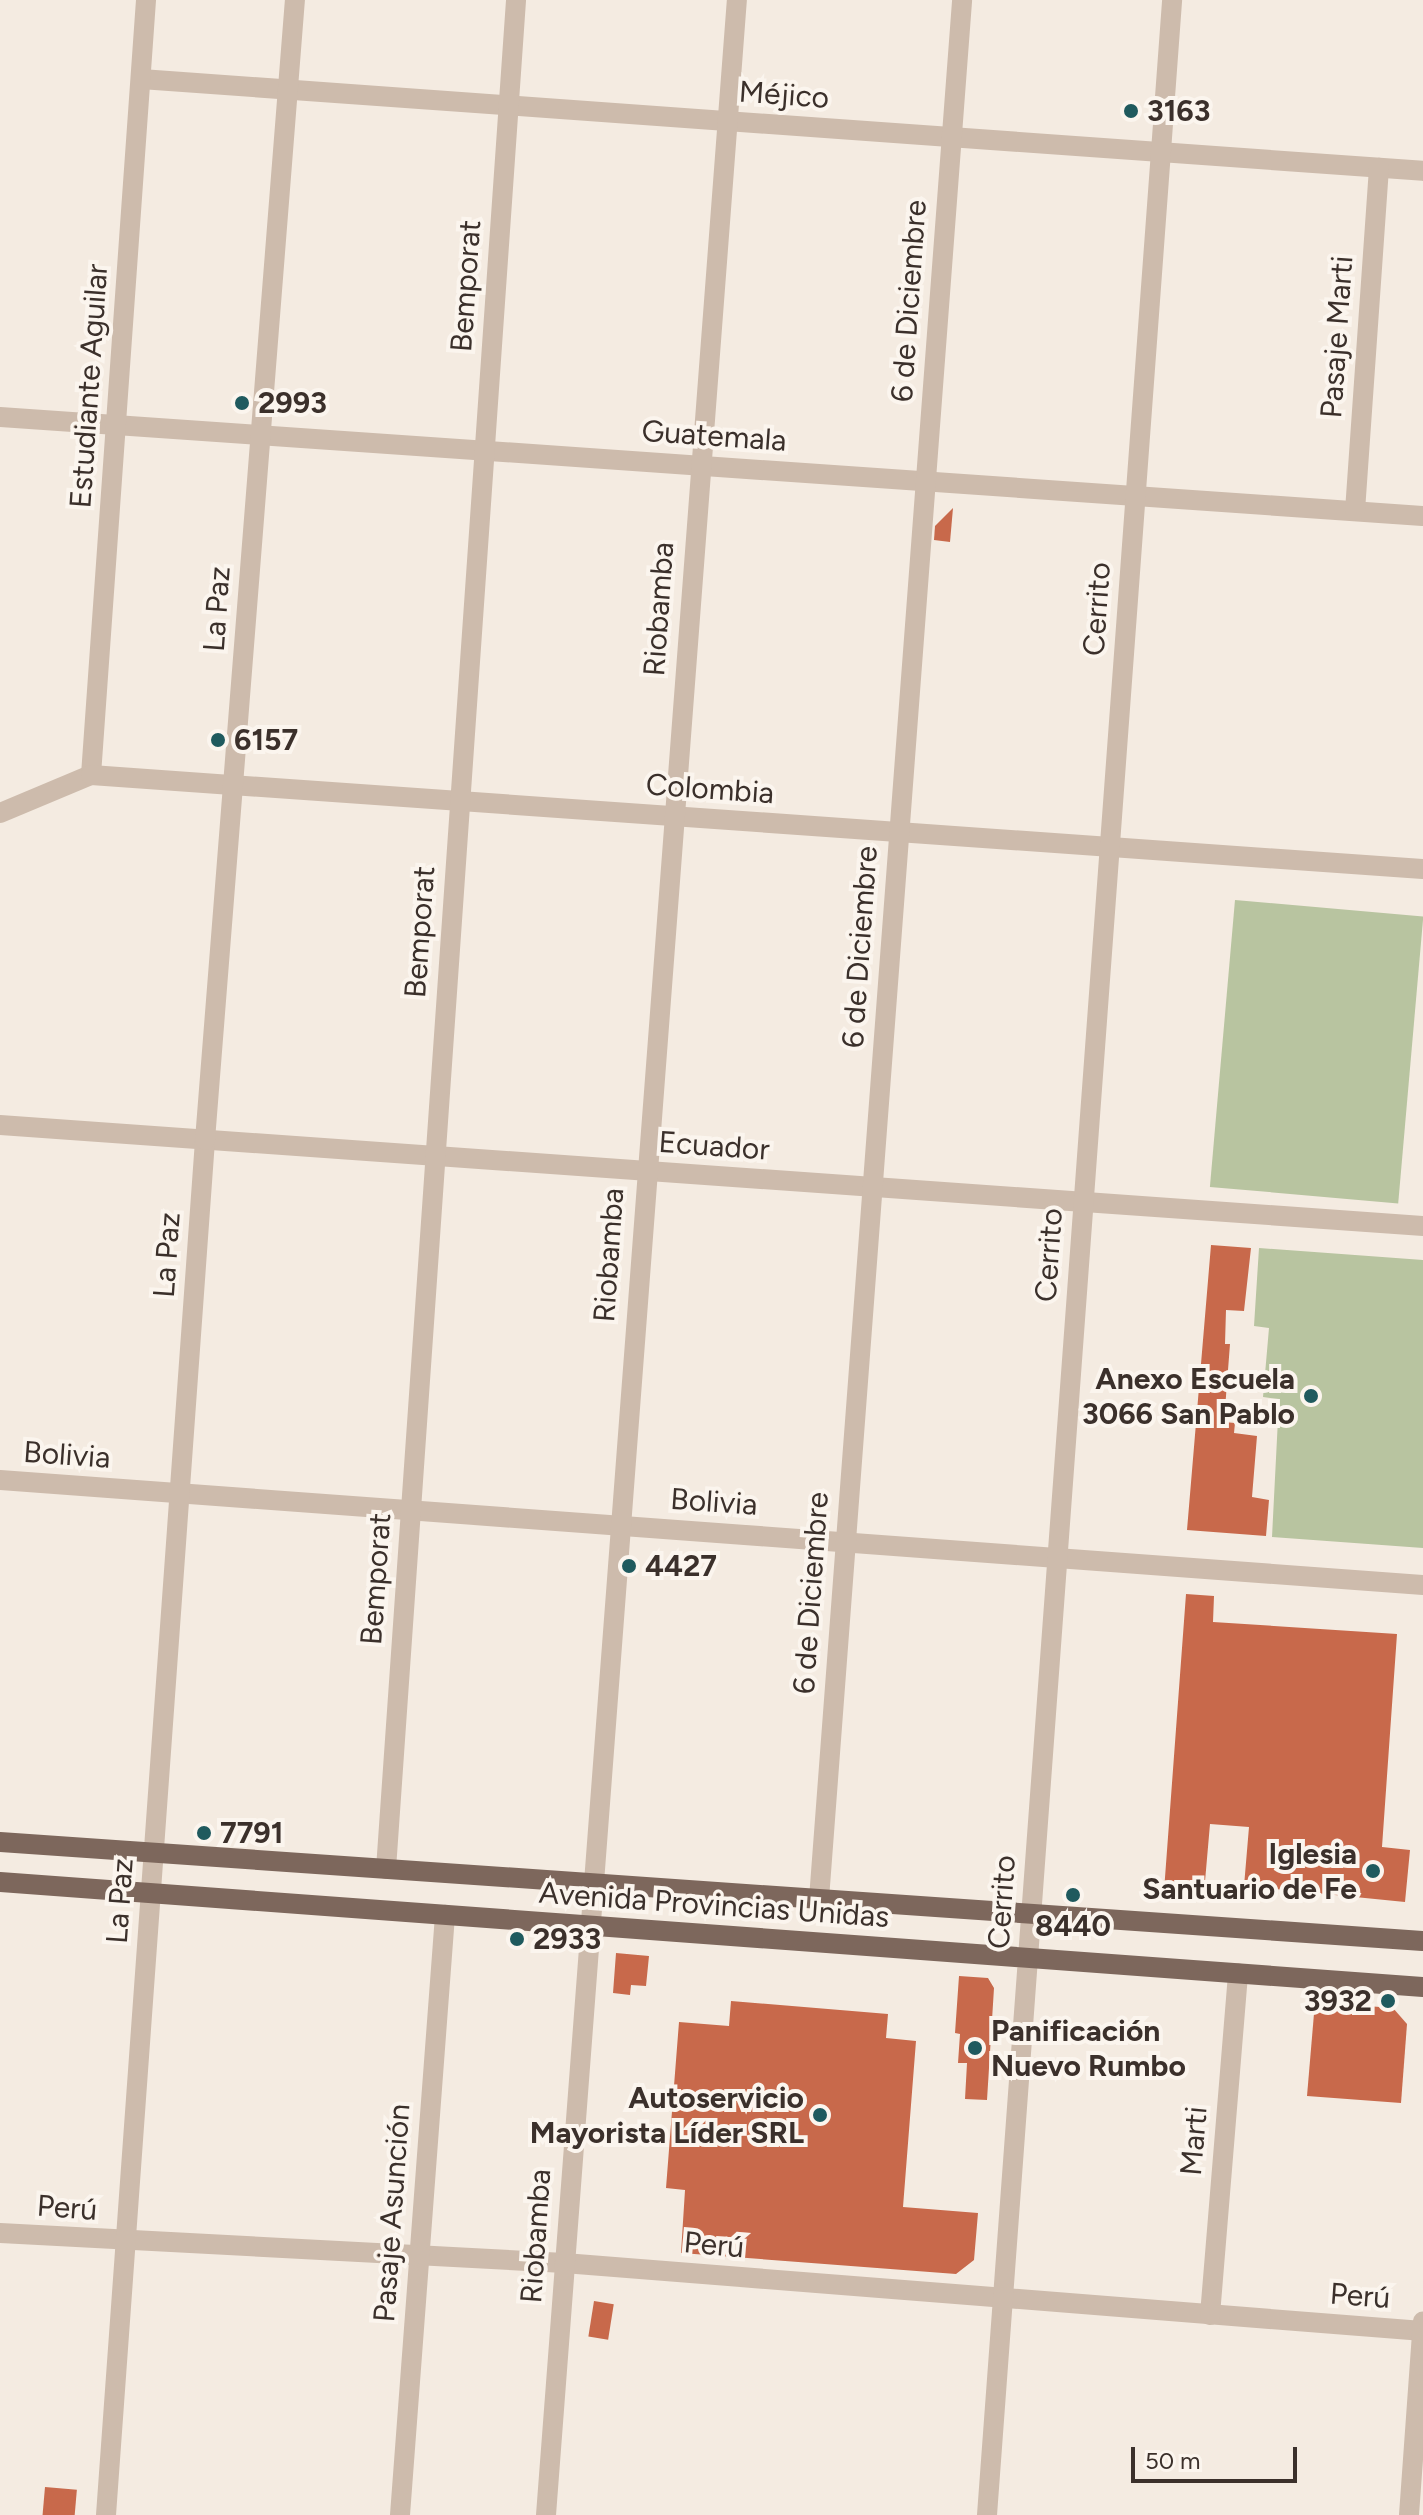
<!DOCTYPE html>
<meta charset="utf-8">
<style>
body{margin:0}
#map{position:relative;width:1423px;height:2515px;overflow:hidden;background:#f4ebe1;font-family:Figtree,sans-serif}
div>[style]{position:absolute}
.green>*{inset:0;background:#b8c4a0;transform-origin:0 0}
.building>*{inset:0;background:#c8694b;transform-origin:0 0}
.minor>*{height:20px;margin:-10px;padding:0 10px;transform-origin:10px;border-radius:10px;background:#cdbbac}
.major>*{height:20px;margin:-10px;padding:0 10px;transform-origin:10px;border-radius:10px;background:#7d675c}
.dots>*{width:22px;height:22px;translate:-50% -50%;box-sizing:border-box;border:4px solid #fbf5ee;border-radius:50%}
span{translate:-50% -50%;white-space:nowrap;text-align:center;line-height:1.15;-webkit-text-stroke:8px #fbf5ee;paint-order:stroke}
.street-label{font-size:30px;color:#3b302b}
.poi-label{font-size:30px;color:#3b302b;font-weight:700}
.left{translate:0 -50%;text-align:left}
.right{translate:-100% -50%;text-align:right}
.scale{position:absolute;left:1131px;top:2447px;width:166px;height:36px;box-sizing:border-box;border:4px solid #3b302b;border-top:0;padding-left:10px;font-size:24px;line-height:28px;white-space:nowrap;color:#3b302b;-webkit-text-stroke:6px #fbf5ee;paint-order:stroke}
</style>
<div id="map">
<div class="green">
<div style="left:1235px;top:900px;width:189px;height:288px;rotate:5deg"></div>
<div style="clip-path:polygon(1259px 1248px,1423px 1260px,1423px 1548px,1272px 1537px,1279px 1399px,1263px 1397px,1269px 1328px,1254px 1326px)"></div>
</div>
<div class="building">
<div style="clip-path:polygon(953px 508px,950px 542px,934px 540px,935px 526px)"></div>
<div style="clip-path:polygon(1211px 1245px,1251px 1248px,1244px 1311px,1226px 1310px,1225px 1344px,1230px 1344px,1224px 1422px,1235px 1423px,1234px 1433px,1257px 1436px,1252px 1497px,1269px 1500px,1266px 1536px,1187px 1530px)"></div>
<div style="clip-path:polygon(1186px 1594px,1214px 1596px,1213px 1622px,1397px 1634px,1382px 1847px,1410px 1850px,1405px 1902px,1244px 1886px,1249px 1827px,1210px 1824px,1204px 1893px,1164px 1891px)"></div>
<div style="clip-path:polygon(616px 1953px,649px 1956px,646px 1986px,631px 1985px,630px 1995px,613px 1993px)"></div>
<div style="clip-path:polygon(959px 1976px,988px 1978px,994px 1988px,987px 2100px,965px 2099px,967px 2063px,958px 2063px,960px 2034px,955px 2033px)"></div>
<div style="clip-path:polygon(731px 2001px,888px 2014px,886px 2038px,916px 2041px,903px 2207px,978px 2213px,974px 2260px,956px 2274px,681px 2253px,685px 2190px,666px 2188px,679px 2022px,729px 2026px)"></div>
<div style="clip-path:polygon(1315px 2002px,1393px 2008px,1407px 2024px,1401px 2103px,1307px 2096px)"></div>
<div style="left:594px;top:2301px;width:20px;height:36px;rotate:9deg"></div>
<div style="left:45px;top:2487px;width:32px;height:28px;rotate:5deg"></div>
</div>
<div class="minor">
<div style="left:141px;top:79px;width:1285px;rotate:4.1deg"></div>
<div style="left:0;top:417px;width:1426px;rotate:3.98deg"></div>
<div style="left:1355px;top:511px;width:344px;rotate:-86deg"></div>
<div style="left:91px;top:775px;width:777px;rotate:-85.94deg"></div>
<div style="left:0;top:813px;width:99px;rotate:-22.7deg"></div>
<div style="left:91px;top:775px;width:1335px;rotate:4.04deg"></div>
<div style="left:0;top:1125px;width:1427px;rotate:4.06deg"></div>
<div style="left:0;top:1480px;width:1427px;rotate:4.22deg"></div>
<div style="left:386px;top:1869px;width:1874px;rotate:-86.02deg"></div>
<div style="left:819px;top:1899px;width:1904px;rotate:-85.69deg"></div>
<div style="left:0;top:2233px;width:565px;rotate:3.04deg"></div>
<div style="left:564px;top:2263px;width:862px;rotate:4.53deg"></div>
<div style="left:1210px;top:2315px;width:343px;rotate:-85.3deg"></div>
<div style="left:106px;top:2515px;width:1379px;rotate:-85.88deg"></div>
<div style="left:205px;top:1140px;width:1144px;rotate:-85.49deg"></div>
<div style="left:400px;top:2515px;width:602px;rotate:-85.71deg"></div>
<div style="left:546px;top:2515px;width:2522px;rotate:-85.66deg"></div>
<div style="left:987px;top:2515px;width:2522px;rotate:-85.79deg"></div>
<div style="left:1409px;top:2515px;width:194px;rotate:-85.9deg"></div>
</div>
<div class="major">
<div style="left:0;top:1842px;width:1426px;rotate:3.98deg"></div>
<div style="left:0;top:1882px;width:1427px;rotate:4.22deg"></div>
</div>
<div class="dots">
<div style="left:1131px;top:111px;background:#1f5a5e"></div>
<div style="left:242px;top:403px;background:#1f5a5e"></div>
<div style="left:218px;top:740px;background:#1f5a5e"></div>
<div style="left:1311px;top:1396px;background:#1f5a5e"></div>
<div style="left:629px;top:1566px;background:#1f5a5e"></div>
<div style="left:204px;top:1833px;background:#1f5a5e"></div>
<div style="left:1373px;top:1871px;background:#1f5a5e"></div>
<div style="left:1073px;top:1895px;background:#1f5a5e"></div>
<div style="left:517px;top:1939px;background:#1f5a5e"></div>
<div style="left:1388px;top:2001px;background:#1f5a5e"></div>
<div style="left:975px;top:2048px;background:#1f5a5e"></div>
<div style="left:820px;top:2115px;background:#1f5a5e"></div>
</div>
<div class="street-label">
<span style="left:784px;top:95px;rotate:4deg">Méjico</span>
<span style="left:466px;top:286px;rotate:-86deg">Bemporat</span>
<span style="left:909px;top:301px;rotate:-86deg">6 de Diciembre</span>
<span style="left:1337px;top:337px;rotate:-86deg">Pasaje Marti</span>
<span style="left:89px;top:386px;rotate:-86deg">Estudiante Aguilar</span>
<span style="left:714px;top:436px;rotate:4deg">Guatemala</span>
<span style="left:217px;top:609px;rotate:-86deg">La Paz</span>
<span style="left:659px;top:609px;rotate:-86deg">Riobamba</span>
<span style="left:1097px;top:609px;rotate:-86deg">Cerrito</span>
<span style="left:710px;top:789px;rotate:4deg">Colombia</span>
<span style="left:420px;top:932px;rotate:-86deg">Bemporat</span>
<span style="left:860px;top:947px;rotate:-86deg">6 de Diciembre</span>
<span style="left:714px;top:1146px;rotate:4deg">Ecuador</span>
<span style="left:167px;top:1255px;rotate:-86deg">La Paz</span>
<span style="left:609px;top:1255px;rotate:-86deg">Riobamba</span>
<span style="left:1049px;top:1255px;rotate:-86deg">Cerrito</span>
<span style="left:67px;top:1455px;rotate:4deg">Bolivia</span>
<span style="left:714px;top:1502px;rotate:4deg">Bolivia</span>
<span style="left:376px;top:1579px;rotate:-86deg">Bemporat</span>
<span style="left:811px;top:1593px;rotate:-86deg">6 de Diciembre</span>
<span style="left:120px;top:1901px;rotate:-86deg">La Paz</span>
<span style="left:1002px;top:1902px;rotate:-86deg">Cerrito</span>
<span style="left:714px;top:1905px;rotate:4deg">Avenida Provincias Unidas</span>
<span style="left:1194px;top:2141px;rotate:-85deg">Marti</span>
<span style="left:67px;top:2208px;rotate:4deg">Perú</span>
<span style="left:392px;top:2213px;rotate:-86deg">Pasaje Asunción</span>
<span style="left:536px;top:2236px;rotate:-86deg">Riobamba</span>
<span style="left:714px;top:2245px;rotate:5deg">Perú</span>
<span style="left:1360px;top:2296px;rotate:4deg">Perú</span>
</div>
<div class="poi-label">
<span class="left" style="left:1147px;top:111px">3163</span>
<span class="left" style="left:258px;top:403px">2993</span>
<span class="left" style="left:234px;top:740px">6157</span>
<span class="right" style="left:1295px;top:1396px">Anexo Escuela<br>3066 San Pablo</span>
<span class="left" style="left:645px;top:1566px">4427</span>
<span class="left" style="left:220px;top:1833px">7791</span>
<span class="right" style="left:1357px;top:1871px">Iglesia<br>Santuario de Fe</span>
<span style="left:1073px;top:1926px">8440</span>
<span class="left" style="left:533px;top:1939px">2933</span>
<span class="right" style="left:1372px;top:2001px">3932</span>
<span class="left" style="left:991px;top:2048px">Panificación<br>Nuevo Rumbo</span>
<span class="right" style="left:804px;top:2115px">Autoservicio<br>Mayorista Líder SRL</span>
</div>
<div class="scale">50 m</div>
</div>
